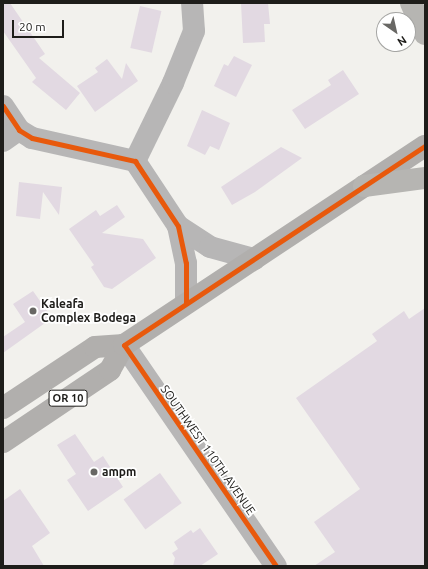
<!DOCTYPE html>
<style>
body{margin:0}
#map{position:relative;width:428px;height:569px;overflow:hidden;background:#f2f1ed;font-family:Ubuntu,sans-serif}
div>[style]{position:absolute}
.building>*{inset:0;background:#e2d9e2;transform-origin:0 0}
.minor>*{height:22px;margin:-11px;padding:0 11px;transform-origin:11px;border-radius:11px;background:#b7b6b6}
.major>*{height:22px;margin:-11px;padding:0 11px;transform-origin:11px;border-radius:11px;background:#b1afad}
.highway>*{height:22px;margin:-11px;padding:0 11px;transform-origin:11px;border-radius:11px;background:#b6b5b2}
.cycleway>*{height:5px;margin:-2.5px;padding:0 2.5px;transform-origin:2.5px;border-radius:2.5px;background:#e8590c}
.dots>*{width:11px;height:11px;translate:-50% -50%;box-sizing:border-box;border:2px solid #fff;border-radius:50%}
span{translate:-50% -50%;white-space:nowrap;text-align:center;line-height:1.15;-webkit-text-stroke:3.5px #fff;paint-order:stroke}
.shield-label span{padding:1px 3px;background:#fff;border:1px solid;border-radius:3px;-webkit-text-stroke-width:0}
.shield-label{font-size:11px;color:#1e1d1a;font-weight:700}
.poi-label{font-size:12px;color:#1e1d1a;font-weight:700}
.left{translate:0 -50%;text-align:left}
.street-label{font-size:12px;color:#1e1d1a}
.frame{position:absolute;inset:0;border:4px solid #1e1d1a;pointer-events:none}
.north{position:absolute;left:376px;top:12px;width:40px;height:40px;box-sizing:border-box;background:#fff;border:1px solid #a5a5a3;border-radius:50%;rotate:146deg;font-size:11px;font-weight:700;line-height:16px;text-align:center;color:#1e1d1a}
.north::after{content:'';display:block;margin:auto;width:14px;height:18px;background:#686764;clip-path:polygon(50% 0,100% 100%,50% 72%,0 100%)}
.scale{position:absolute;left:12px;top:20px;width:52px;height:18px;box-sizing:border-box;border:2px solid #1e1d1a;border-top:0;padding-left:5px;font-size:12px;line-height:14px;white-space:nowrap;color:#1e1d1a;-webkit-text-stroke:3px #fff;paint-order:stroke}
</style>
<div id="map">
<div class="building">
<div style="clip-path:polygon(3px 3px,10px 3px,45px 54px,39px 58px,80px 93px,66px 110px,32px 82px,36px 78px,3px 31px)"></div>
<div style="clip-path:polygon(241px 3px,268px 3px,270px 24px,264px 24px,265px 42px,243px 43px)"></div>
<div style="left:140px;top:6px;width:22px;height:43px;rotate:13deg"></div>
<div style="clip-path:polygon(234px 56px,252px 65px,236px 97px,214px 86px,224px 64px,228px 66px)"></div>
<div style="clip-path:polygon(107px 59px,122px 79px,126px 63px,138px 81px,95px 112px,77px 86px,98px 72px,95px 68px)"></div>
<div style="clip-path:polygon(343px 70px,359px 94px,305px 129px,292px 110px,331px 85px,328px 80px)"></div>
<div style="clip-path:polygon(202px 110px,230px 123px,219px 150px,210px 146px,205px 155px,187px 146px)"></div>
<div style="clip-path:polygon(281px 147px,302px 158px,255px 192px,232px 205px,221px 187px)"></div>
<div style="clip-path:polygon(19px 182px,62px 187px,59px 215px,43px 192px,40px 219px,16px 216px)"></div>
<div style="clip-path:polygon(117px 205px,125px 217px,102px 233px,143px 239px,156px 258px,112px 289px,104px 287px,91px 267px,94px 265px,69px 229px,96px 210px,100px 216px)"></div>
<div style="clip-path:polygon(33px 291px,52px 318px,3px 353px,3px 337px,25px 322px,13px 304px)"></div>
<div style="clip-path:polygon(425px 308px,425px 566px,314px 566px,335px 552px,314px 522px,360px 489px,296px 398px,377px 341px,372px 334px,404px 311px,409px 319px)"></div>
<div style="clip-path:polygon(75px 434px,94px 462px,103px 456px,123px 487px,88px 511px,67px 480px,76px 474px,57px 445px)"></div>
<div style="left:160px;top:473px;width:37px;height:45px;rotate:54deg"></div>
<div style="clip-path:polygon(20px 489px,50px 533px,32px 546px,44px 566px,3px 566px,3px 501px)"></div>
<div style="clip-path:polygon(200px 528px,218px 554px,200px 566px,173px 566px,175px 558px,172px 553px,178px 549px,174px 542px,191px 530px,193px 533px)"></div>
</div>
<div class="minor">
<div style="left:3px;top:106px;width:29px;rotate:56deg"></div>
<div style="left:19px;top:130px;width:15px;rotate:32deg"></div>
<div style="left:32px;top:138px;width:106px;rotate:12.6deg"></div>
<div style="left:135px;top:161px;width:78px;rotate:56.5deg"></div>
<div style="left:178px;top:226px;width:38px;rotate:78deg"></div>
<div style="left:186px;top:263px;width:40px;rotate:90deg"></div>
<div style="left:3px;top:141px;width:19px;rotate:-35deg"></div>
<div style="left:135px;top:161px;width:87px;rotate:-64deg"></div>
<div style="left:173px;top:83px;width:56px;rotate:-68deg"></div>
<div style="left:194px;top:31px;width:28px;rotate:-94deg"></div>
<div style="left:178px;top:226px;width:38px;rotate:33deg"></div>
<div style="left:210px;top:247px;width:46px;rotate:15.3deg"></div>
<div style="left:124px;top:345px;width:268px;rotate:55.5deg"></div>
</div>
<div class="major">
<div style="left:3px;top:408px;width:110px;rotate:-33.5deg"></div>
<div style="left:95px;top:347px;width:29px;rotate:-4deg"></div>
<div style="left:3px;top:442px;width:129px;rotate:-33.9deg"></div>
<div style="left:110px;top:370px;width:29px;rotate:-61deg"></div>
<div style="left:124px;top:345px;width:361px;rotate:-33.5deg"></div>
</div>
<div class="highway">
<div style="left:411px;top:3px;width:34px;rotate:66deg"></div>
<div style="left:364px;top:186px;width:62px;rotate:-7.5deg"></div>
</div>
<div class="cycleway">
<div style="left:3px;top:106px;width:29px;rotate:56deg"></div>
<div style="left:19px;top:130px;width:15px;rotate:32deg"></div>
<div style="left:32px;top:138px;width:106px;rotate:12.6deg"></div>
<div style="left:135px;top:161px;width:78px;rotate:56.5deg"></div>
<div style="left:178px;top:226px;width:38px;rotate:78deg"></div>
<div style="left:186px;top:263px;width:40px;rotate:90deg"></div>
<div style="left:276px;top:566px;width:268px;rotate:-124.5deg"></div>
<div style="left:124px;top:345px;width:361px;rotate:-33.5deg"></div>
</div>
<div class="dots">
<div style="left:33px;top:311px;background:#686764"></div>
<div style="left:94px;top:472px;background:#686764"></div>
</div>
<div class="shield-label">
<span style="left:68px;top:398px">OR 10</span>
</div>
<div class="poi-label">
<span class="left" style="left:41px;top:311px">Kaleafa<br>Complex Bodega</span>
<span class="left" style="left:102px;top:472px">ampm</span>
</div>
<div class="street-label">
<span style="left:208px;top:450px;rotate:55deg">SOUTHWEST 110TH AVENUE</span>
</div>
<div class="frame"></div>
<div class="north">N</div>
<div class="scale">20 m</div>
</div>
